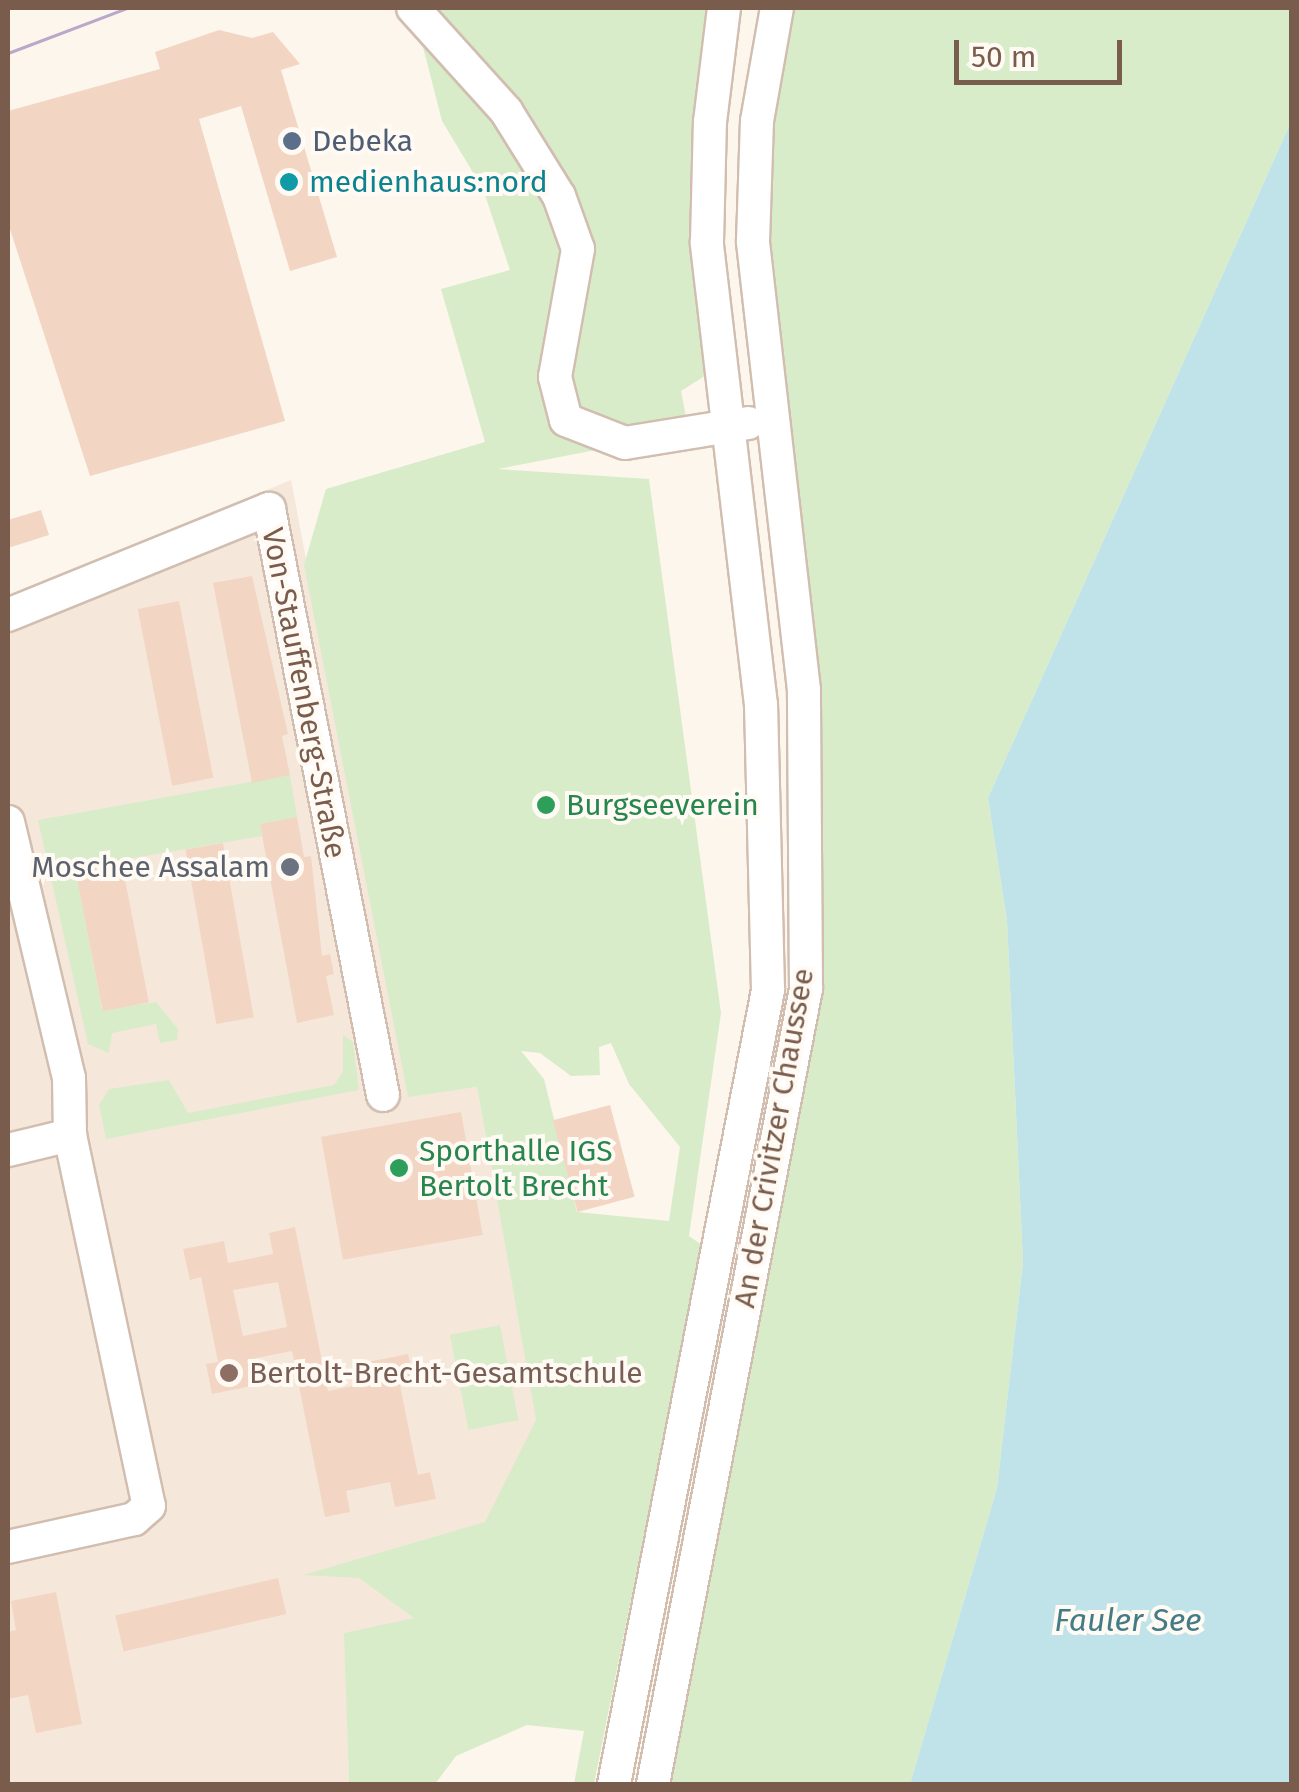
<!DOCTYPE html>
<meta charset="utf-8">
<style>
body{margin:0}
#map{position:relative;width:1299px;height:1792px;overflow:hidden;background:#fdf6ec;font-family:"Fira Sans",sans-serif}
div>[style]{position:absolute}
.residential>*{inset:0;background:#f5e8da}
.green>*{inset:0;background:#d8ecc9;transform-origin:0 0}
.water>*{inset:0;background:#bfe3e8}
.building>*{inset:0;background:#f3d5c3;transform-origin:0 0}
.roads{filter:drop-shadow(2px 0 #d1beb0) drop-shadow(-2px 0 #d1beb0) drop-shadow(0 2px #d1beb0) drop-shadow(0 -2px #d1beb0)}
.minor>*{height:32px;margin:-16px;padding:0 16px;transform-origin:16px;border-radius:16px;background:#fff}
.tram>*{height:2.5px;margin:-1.25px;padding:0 1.25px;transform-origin:1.25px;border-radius:1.25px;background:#b9a8c9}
.dots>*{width:28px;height:28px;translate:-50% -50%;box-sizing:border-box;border:5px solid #fffaf3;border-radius:50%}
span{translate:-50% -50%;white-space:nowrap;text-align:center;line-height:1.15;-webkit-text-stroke:8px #fffaf3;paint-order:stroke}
.service-label{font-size:30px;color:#4e5e75}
.left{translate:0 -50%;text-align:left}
.culture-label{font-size:30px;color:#0d838f}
.street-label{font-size:30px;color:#7a5c4d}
.leisure-label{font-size:30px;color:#27864d}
.worship-label{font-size:30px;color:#5b616d}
.right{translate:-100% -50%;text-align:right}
.education-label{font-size:30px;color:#785e54}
.water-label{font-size:32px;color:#437c86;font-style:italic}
.frame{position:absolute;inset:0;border:10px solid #7a5c4d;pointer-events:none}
.scale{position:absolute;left:954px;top:40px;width:168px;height:45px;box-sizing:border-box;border:5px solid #7a5c4d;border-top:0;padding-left:12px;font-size:30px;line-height:35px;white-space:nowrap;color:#7a5c4d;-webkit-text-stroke:8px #fffaf3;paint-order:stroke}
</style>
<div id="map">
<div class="residential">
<div style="clip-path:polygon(291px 480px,408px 1096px,477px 1087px,568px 1597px,345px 1633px,349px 1784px,8px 1784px,8px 596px)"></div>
</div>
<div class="green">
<div style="clip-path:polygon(evenodd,413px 8px,724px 8px,719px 367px,681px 391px,689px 432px,498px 469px,649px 479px,721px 1013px,689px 1236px,702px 1245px,594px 1784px,574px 1784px,584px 1731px,527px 1725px,456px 1756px,435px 1784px,349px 1784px,344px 1633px,414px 1618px,359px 1578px,303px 1575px,485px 1522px,536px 1420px,477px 1087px,408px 1097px,304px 565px,326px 489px,485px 442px,441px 289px,510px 270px,483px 189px,442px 121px,413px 8px,611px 1043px,629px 1084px,680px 1147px,669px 1221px,577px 1212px,544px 1079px,521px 1051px,540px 1053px,571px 1076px,600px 1075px,599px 1047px,611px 1043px)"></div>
<div style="clip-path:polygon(793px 8px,1291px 8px,1291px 122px,988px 798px,1007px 921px,1023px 1262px,997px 1488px,910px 1784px,671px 1784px,803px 1064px,806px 989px,757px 121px)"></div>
<div style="clip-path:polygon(290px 775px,297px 817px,260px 824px,262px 836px,75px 868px,102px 1010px,156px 1002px,178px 1029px,177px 1040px,160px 1043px,156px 1024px,112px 1033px,109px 1053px,88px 1044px,38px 820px)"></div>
<div style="clip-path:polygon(343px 1035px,353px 1042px,359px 1090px,106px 1139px,99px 1105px,109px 1089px,169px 1080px,188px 1113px,334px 1085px,343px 1072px)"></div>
<div style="left:500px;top:1325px;width:97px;height:51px;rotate:79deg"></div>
</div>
<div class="water">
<div style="clip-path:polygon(1291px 122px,1291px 1784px,910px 1784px,997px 1488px,1023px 1262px,1007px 921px,988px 798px)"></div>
</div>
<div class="building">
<div style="clip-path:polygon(219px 30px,252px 38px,273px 32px,300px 64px,281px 70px,337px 257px,290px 271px,241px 106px,199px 119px,285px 421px,90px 476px,8px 223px,8px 111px,160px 69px,155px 52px)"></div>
<div style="clip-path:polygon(41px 510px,49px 535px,8px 548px,8px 520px)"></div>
<div style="clip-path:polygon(252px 576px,288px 734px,282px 736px,290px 775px,252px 783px,213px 583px)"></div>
<div style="left:179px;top:601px;width:180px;height:42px;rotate:79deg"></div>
<div style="clip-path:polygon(297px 817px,304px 857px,311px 856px,322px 956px,330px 954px,334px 974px,326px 976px,334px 1015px,297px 1023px,260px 824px)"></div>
<div style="left:223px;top:843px;width:177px;height:38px;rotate:80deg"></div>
<div style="left:121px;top:859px;width:146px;height:47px;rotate:79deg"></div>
<div style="left:610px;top:1105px;width:95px;height:59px;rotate:75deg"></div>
<div style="left:461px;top:1112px;width:125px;height:142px;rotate:80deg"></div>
<div style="clip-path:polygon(evenodd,295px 1227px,328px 1391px,372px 1382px,368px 1362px,408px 1354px,414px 1382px,400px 1385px,418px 1475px,430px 1472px,436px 1499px,395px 1507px,390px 1482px,346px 1491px,350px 1512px,325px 1517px,292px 1351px,247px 1360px,252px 1386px,212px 1394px,206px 1364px,218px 1362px,201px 1277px,190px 1280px,183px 1249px,224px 1241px,228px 1263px,273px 1254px,269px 1233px,295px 1227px,278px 1282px,287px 1327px,243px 1336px,233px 1290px,278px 1282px)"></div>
<div style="left:278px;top:1578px;width:37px;height:167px;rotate:77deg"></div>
<div style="clip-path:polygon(56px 1592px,82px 1724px,36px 1733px,28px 1695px,8px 1699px,8px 1632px,16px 1630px,11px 1601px)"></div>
</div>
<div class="roads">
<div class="minor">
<div style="left:413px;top:8px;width:139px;rotate:47.9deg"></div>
<div style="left:506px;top:111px;width:100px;rotate:58.1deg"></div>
<div style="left:559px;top:196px;width:56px;rotate:70.3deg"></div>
<div style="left:578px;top:249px;width:130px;rotate:100.2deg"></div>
<div style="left:555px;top:377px;width:44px;rotate:75.7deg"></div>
<div style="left:566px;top:420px;width:63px;rotate:21.3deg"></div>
<div style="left:625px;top:443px;width:125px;rotate:-9.2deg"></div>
<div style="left:8px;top:615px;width:282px;rotate:-22.1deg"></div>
<div style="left:269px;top:509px;width:597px;rotate:78.99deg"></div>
<div style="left:8px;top:822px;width:263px;rotate:76.6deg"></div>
<div style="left:69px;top:1078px;width:57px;rotate:89deg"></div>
<div style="left:70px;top:1135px;width:379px;rotate:78deg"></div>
<div style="left:149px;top:1506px;width:20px;rotate:139deg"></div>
<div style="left:134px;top:1519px;width:129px;rotate:167.5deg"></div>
<div style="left:8px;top:1150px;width:64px;rotate:-13.6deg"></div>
<div style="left:614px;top:1784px;width:809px;rotate:-79.02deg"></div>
<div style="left:768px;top:990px;width:285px;rotate:-91.4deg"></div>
<div style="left:761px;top:705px;width:466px;rotate:-96.7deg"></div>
<div style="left:707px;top:242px;width:120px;rotate:-88.6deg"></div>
<div style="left:710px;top:122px;width:115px;rotate:-83deg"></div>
<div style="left:653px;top:1784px;width:810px;rotate:-79.11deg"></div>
<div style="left:806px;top:989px;width:299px;rotate:-90.4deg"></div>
<div style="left:804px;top:690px;width:452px;rotate:-96.5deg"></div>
<div style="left:753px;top:241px;width:120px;rotate:-88.1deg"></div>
<div style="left:757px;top:121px;width:115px;rotate:-80deg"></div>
</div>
</div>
<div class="tram">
<div style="left:8px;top:53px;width:127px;rotate:-20.7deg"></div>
</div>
<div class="dots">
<div style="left:292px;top:141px;background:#5c6f8a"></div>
<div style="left:289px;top:182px;background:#0f9aa8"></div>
<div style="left:546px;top:805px;background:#2e9e5b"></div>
<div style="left:290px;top:867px;background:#6b7280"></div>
<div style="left:399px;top:1168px;background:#2e9e5b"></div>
<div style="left:229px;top:1373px;background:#8d6e63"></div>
</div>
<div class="service-label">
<span class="left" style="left:312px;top:141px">Debeka</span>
</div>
<div class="culture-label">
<span class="left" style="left:309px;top:182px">medienhaus:nord</span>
</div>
<div class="street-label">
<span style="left:304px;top:693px;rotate:79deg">Von-Stauffenberg-Straße</span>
<span style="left:774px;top:1138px;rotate:-80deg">An der Crivitzer Chaussee</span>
</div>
<div class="leisure-label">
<span class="left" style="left:566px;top:805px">Burgseeverein</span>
<span class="left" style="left:419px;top:1168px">Sporthalle IGS<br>Bertolt Brecht</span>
</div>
<div class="worship-label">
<span class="right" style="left:270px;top:867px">Moschee Assalam</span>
</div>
<div class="education-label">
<span class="left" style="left:249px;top:1373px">Bertolt-Brecht-Gesamtschule</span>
</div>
<div class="water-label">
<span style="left:1128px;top:1620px">Fauler See</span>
</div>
<div class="frame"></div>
<div class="scale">50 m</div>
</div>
